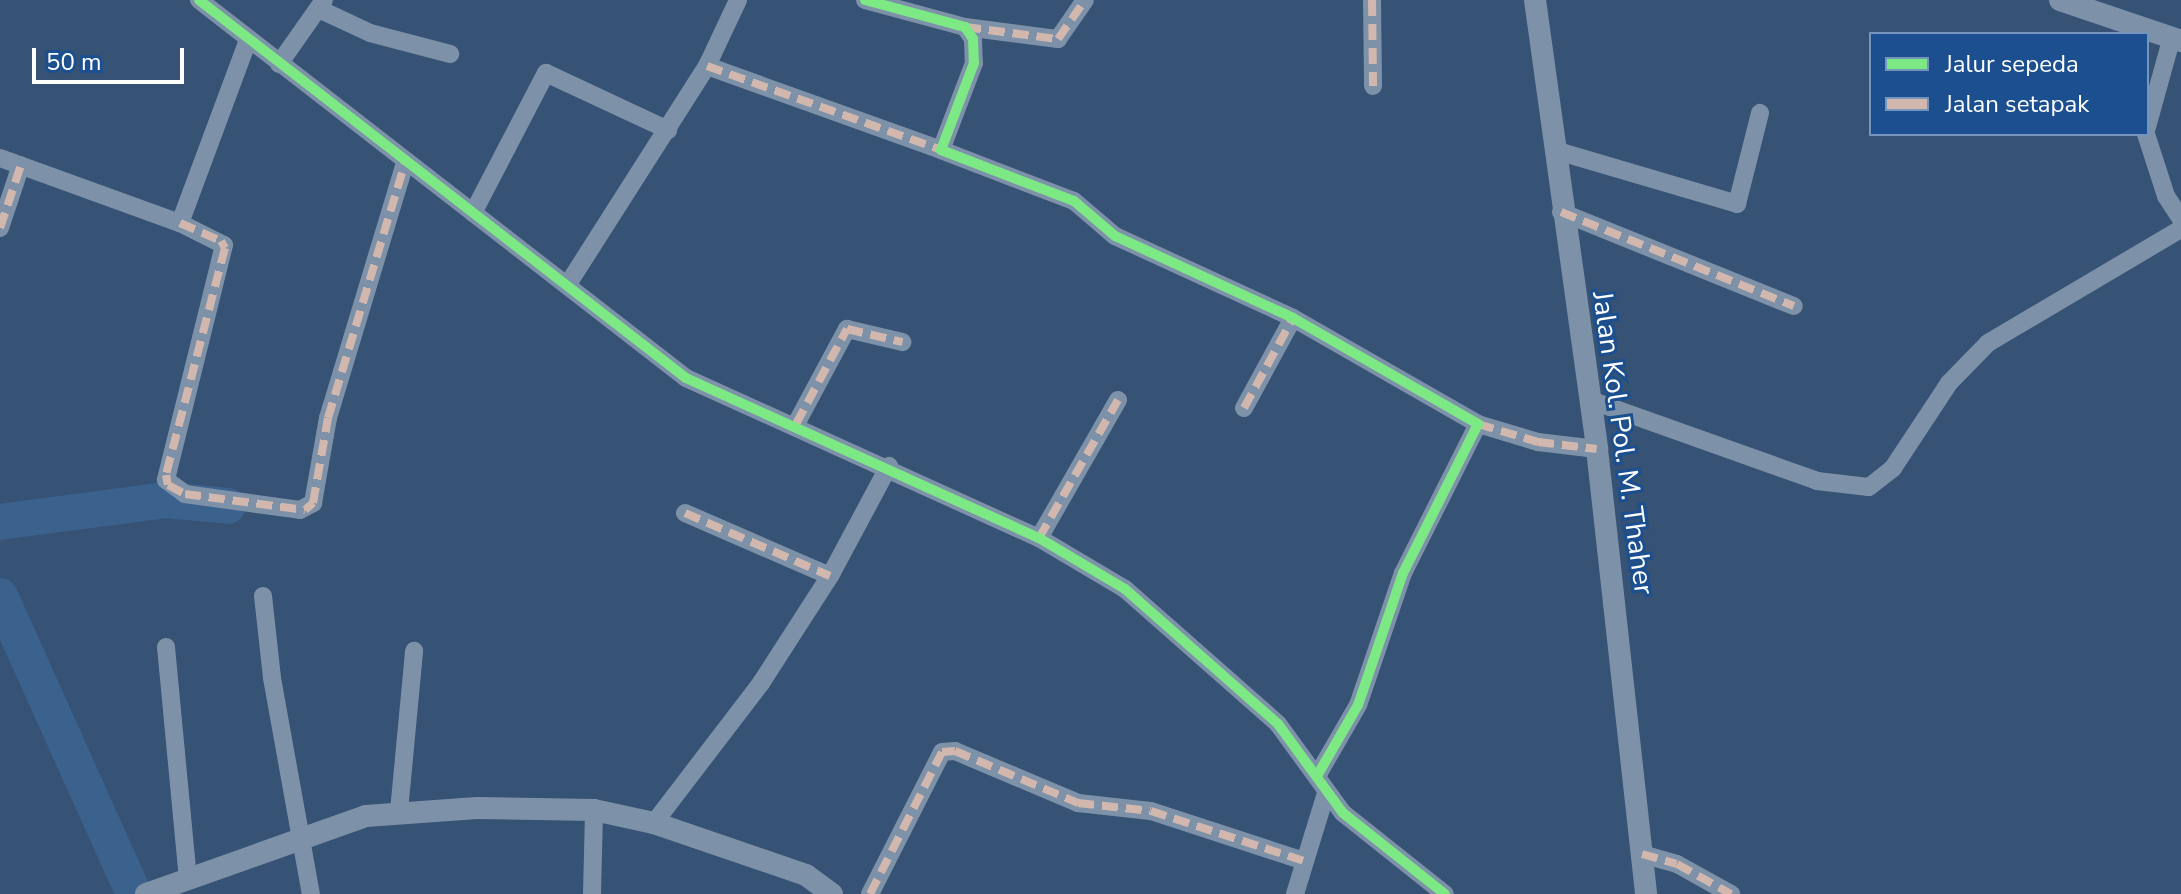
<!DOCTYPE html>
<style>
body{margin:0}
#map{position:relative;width:2181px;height:894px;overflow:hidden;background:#365274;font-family:"Nunito Sans",sans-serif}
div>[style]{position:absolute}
.river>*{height:36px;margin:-18px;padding:0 18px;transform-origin:18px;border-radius:18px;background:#3b618d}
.minor>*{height:18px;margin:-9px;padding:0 9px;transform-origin:9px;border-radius:9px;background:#7d92a8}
.tertiary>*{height:22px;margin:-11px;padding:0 11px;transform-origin:11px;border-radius:11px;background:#7d92a8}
.quiet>*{height:8px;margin-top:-4px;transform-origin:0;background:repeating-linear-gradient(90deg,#d1b7ad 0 16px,transparent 0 24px)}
.cycleway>*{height:10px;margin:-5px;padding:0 5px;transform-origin:5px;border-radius:5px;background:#7ce984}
span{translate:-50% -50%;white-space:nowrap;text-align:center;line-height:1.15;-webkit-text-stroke:6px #1b4f8f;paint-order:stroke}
.street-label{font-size:28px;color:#fff}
.legend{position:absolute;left:1869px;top:32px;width:280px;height:104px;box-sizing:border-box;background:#1b4f8f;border:2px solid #7695bc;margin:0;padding:10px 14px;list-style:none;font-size:24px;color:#fff}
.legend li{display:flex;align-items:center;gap:16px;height:40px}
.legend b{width:40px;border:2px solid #7695bc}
.scale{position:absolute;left:32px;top:48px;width:152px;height:36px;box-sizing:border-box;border:4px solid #fff;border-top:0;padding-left:10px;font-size:24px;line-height:28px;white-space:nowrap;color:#fff;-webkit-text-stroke:6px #1b4f8f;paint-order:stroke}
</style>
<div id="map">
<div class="river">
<div style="left:0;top:522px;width:167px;rotate:-7.5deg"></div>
<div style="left:166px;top:500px;width:62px;rotate:5.5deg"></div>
<div style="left:0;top:596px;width:327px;rotate:65.8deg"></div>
</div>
<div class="minor">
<div style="left:199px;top:0;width:616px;rotate:37.82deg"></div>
<div style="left:686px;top:378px;width:388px;rotate:24.4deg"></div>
<div style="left:1039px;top:538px;width:100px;rotate:30.7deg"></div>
<div style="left:1125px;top:589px;width:204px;rotate:41.4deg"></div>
<div style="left:1278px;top:724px;width:110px;rotate:53.9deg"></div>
<div style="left:1343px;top:813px;width:130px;rotate:38.5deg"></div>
<div style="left:865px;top:0;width:104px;rotate:15.1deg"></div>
<div style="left:965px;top:27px;width:14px;rotate:56deg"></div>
<div style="left:973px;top:39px;width:24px;rotate:88deg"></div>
<div style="left:974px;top:63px;width:93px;rotate:110.8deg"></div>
<div style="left:941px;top:150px;width:142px;rotate:21deg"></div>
<div style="left:1074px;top:201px;width:54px;rotate:40.5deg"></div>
<div style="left:1115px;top:236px;width:196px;rotate:24.7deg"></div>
<div style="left:1293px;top:318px;width:213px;rotate:29.8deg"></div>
<div style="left:1478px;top:424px;width:167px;rotate:116.7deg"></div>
<div style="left:1403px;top:573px;width:139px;rotate:108.8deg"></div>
<div style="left:1358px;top:705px;width:82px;rotate:120deg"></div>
<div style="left:1372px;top:0;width:86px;rotate:89.3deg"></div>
<div style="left:321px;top:10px;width:54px;rotate:25.1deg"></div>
<div style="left:370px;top:33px;width:83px;rotate:14.7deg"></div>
<div style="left:965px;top:27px;width:94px;rotate:7.4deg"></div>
<div style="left:1058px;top:39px;width:47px;rotate:-55.3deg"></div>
<div style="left:279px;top:64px;width:78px;rotate:-54.9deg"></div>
<div style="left:707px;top:66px;width:249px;rotate:19.7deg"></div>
<div style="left:2147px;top:127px;width:93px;rotate:-74.5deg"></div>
<div style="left:2146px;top:134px;width:65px;rotate:72.1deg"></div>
<div style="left:2166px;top:196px;width:27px;rotate:57deg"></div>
<div style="left:1554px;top:150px;width:191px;rotate:16.4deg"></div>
<div style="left:1737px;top:204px;width:94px;rotate:-75.8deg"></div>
<div style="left:0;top:158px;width:191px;rotate:19.9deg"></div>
<div style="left:180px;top:223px;width:49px;rotate:26.6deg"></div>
<div style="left:224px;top:245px;width:242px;rotate:103.9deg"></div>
<div style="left:166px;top:480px;width:24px;rotate:36deg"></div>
<div style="left:185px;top:494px;width:116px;rotate:7.9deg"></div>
<div style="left:300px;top:510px;width:15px;rotate:-28deg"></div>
<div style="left:313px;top:503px;width:86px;rotate:-80deg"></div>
<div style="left:328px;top:418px;width:266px;rotate:-73.2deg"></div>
<div style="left:1561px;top:212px;width:251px;rotate:22deg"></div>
<div style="left:473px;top:213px;width:158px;rotate:-62.5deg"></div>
<div style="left:546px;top:73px;width:135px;rotate:25deg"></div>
<div style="left:180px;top:223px;width:195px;rotate:-69.6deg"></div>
<div style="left:0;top:228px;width:66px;rotate:-71.6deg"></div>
<div style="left:568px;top:284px;width:259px;rotate:-57.5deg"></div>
<div style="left:707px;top:66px;width:73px;rotate:-64.8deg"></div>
<div style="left:1590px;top:400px;width:241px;rotate:19.6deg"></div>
<div style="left:1817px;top:481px;width:52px;rotate:6.6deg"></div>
<div style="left:1869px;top:487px;width:31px;rotate:-38deg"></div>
<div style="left:1893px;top:468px;width:102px;rotate:-56.6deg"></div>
<div style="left:1949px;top:383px;width:56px;rotate:-45.7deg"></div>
<div style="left:1988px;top:343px;width:224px;rotate:-30.6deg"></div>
<div style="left:1244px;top:408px;width:102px;rotate:-61.4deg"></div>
<div style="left:796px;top:424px;width:108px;rotate:-61.8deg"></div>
<div style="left:847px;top:329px;width:57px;rotate:13.3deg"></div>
<div style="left:1478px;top:424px;width:63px;rotate:16.7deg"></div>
<div style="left:1538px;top:442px;width:59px;rotate:6.8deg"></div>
<div style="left:685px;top:513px;width:158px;rotate:23.5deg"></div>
<div style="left:1039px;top:538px;width:159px;rotate:-60.2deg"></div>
<div style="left:263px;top:596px;width:82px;rotate:83.7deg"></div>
<div style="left:272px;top:678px;width:219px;rotate:79.8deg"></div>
<div style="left:166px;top:647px;width:232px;rotate:84.6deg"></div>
<div style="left:399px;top:811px;width:161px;rotate:-84.6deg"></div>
<div style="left:654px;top:823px;width:176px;rotate:-52.6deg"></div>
<div style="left:761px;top:683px;width:127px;rotate:-57.2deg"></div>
<div style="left:830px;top:576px;width:125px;rotate:-61.8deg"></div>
<div style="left:1642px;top:854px;width:36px;rotate:16deg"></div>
<div style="left:1677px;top:864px;width:62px;rotate:29.1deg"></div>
<div style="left:592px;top:894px;width:84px;rotate:-88.6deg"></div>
<div style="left:870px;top:894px;width:159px;rotate:-63.1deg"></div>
<div style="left:942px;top:752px;width:13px;rotate:-4deg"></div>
<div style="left:955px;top:751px;width:134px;rotate:22.9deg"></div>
<div style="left:1078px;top:803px;width:73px;rotate:6.3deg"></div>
<div style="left:1151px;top:811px;width:161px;rotate:18.1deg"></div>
<div style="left:1295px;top:894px;width:106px;rotate:-72.9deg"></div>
</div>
<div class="tertiary">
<div style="left:1535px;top:0;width:453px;rotate:82.1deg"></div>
<div style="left:1597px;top:449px;width:448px;rotate:83.7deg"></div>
<div style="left:2060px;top:0;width:128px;rotate:18.7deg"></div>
<div style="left:146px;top:894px;width:233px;rotate:-19.5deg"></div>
<div style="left:366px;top:816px;width:111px;rotate:-4.1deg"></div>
<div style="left:477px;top:808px;width:117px;rotate:1deg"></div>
<div style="left:594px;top:810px;width:61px;rotate:12.2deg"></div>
<div style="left:654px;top:823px;width:161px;rotate:18.9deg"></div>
<div style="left:806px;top:875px;width:32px;rotate:36deg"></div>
</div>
<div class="quiet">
<div style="left:1372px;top:0;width:86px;rotate:89.3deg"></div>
<div style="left:965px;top:27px;width:94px;rotate:7.4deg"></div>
<div style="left:1058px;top:39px;width:47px;rotate:-55.3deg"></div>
<div style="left:707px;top:66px;width:249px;rotate:19.7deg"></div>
<div style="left:1561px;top:212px;width:251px;rotate:22deg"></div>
<div style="left:180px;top:223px;width:45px;rotate:23.7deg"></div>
<div style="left:221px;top:241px;width:8px;rotate:60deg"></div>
<div style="left:225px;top:248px;width:235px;rotate:104.6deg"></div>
<div style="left:166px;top:475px;width:10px;rotate:79deg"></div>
<div style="left:168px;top:485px;width:19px;rotate:28deg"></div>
<div style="left:185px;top:494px;width:121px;rotate:7.6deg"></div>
<div style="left:305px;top:510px;width:11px;rotate:-41deg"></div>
<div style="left:313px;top:503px;width:86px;rotate:-80deg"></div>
<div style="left:328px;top:418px;width:266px;rotate:-73.2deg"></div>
<div style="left:0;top:228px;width:66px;rotate:-71.6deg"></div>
<div style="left:1244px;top:408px;width:102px;rotate:-61.4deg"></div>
<div style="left:796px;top:424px;width:108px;rotate:-61.8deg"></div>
<div style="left:847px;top:329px;width:57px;rotate:13.3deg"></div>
<div style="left:1478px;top:424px;width:63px;rotate:16.7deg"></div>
<div style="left:1538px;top:442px;width:59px;rotate:6.8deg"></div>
<div style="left:685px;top:513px;width:158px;rotate:23.5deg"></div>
<div style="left:1039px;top:538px;width:159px;rotate:-60.2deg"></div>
<div style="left:1642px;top:854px;width:36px;rotate:16deg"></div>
<div style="left:1677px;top:864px;width:62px;rotate:29.1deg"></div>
<div style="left:870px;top:894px;width:159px;rotate:-63.1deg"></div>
<div style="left:942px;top:752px;width:13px;rotate:-4deg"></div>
<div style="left:955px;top:751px;width:134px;rotate:22.9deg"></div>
<div style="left:1078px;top:803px;width:73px;rotate:6.3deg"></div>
<div style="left:1151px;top:811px;width:161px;rotate:18.1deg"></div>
</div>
<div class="cycleway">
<div style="left:199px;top:0;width:616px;rotate:37.82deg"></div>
<div style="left:686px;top:378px;width:388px;rotate:24.4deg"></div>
<div style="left:1039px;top:538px;width:100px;rotate:30.7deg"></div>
<div style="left:1125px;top:589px;width:204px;rotate:41.4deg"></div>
<div style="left:1278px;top:724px;width:110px;rotate:53.9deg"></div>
<div style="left:1343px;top:813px;width:130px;rotate:38.5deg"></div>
<div style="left:865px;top:0;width:104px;rotate:15.1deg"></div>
<div style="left:965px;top:27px;width:14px;rotate:56deg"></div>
<div style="left:973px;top:39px;width:24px;rotate:88deg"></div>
<div style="left:974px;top:63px;width:93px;rotate:110.8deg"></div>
<div style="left:941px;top:150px;width:142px;rotate:21deg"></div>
<div style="left:1074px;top:201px;width:54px;rotate:40.5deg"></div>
<div style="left:1115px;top:236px;width:196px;rotate:24.7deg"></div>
<div style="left:1293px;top:318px;width:213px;rotate:29.8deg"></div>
<div style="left:1478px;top:424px;width:167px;rotate:116.7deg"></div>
<div style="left:1403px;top:573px;width:139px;rotate:108.8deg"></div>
<div style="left:1358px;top:705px;width:82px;rotate:120deg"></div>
</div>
<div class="street-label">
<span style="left:1623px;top:443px;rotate:82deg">Jalan Kol. Pol. M. Thaher</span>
</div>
<ul class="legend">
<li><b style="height:10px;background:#7ce984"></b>Jalur sepeda</li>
<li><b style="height:10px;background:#d1b7ad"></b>Jalan setapak</li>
</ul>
<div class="scale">50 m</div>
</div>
